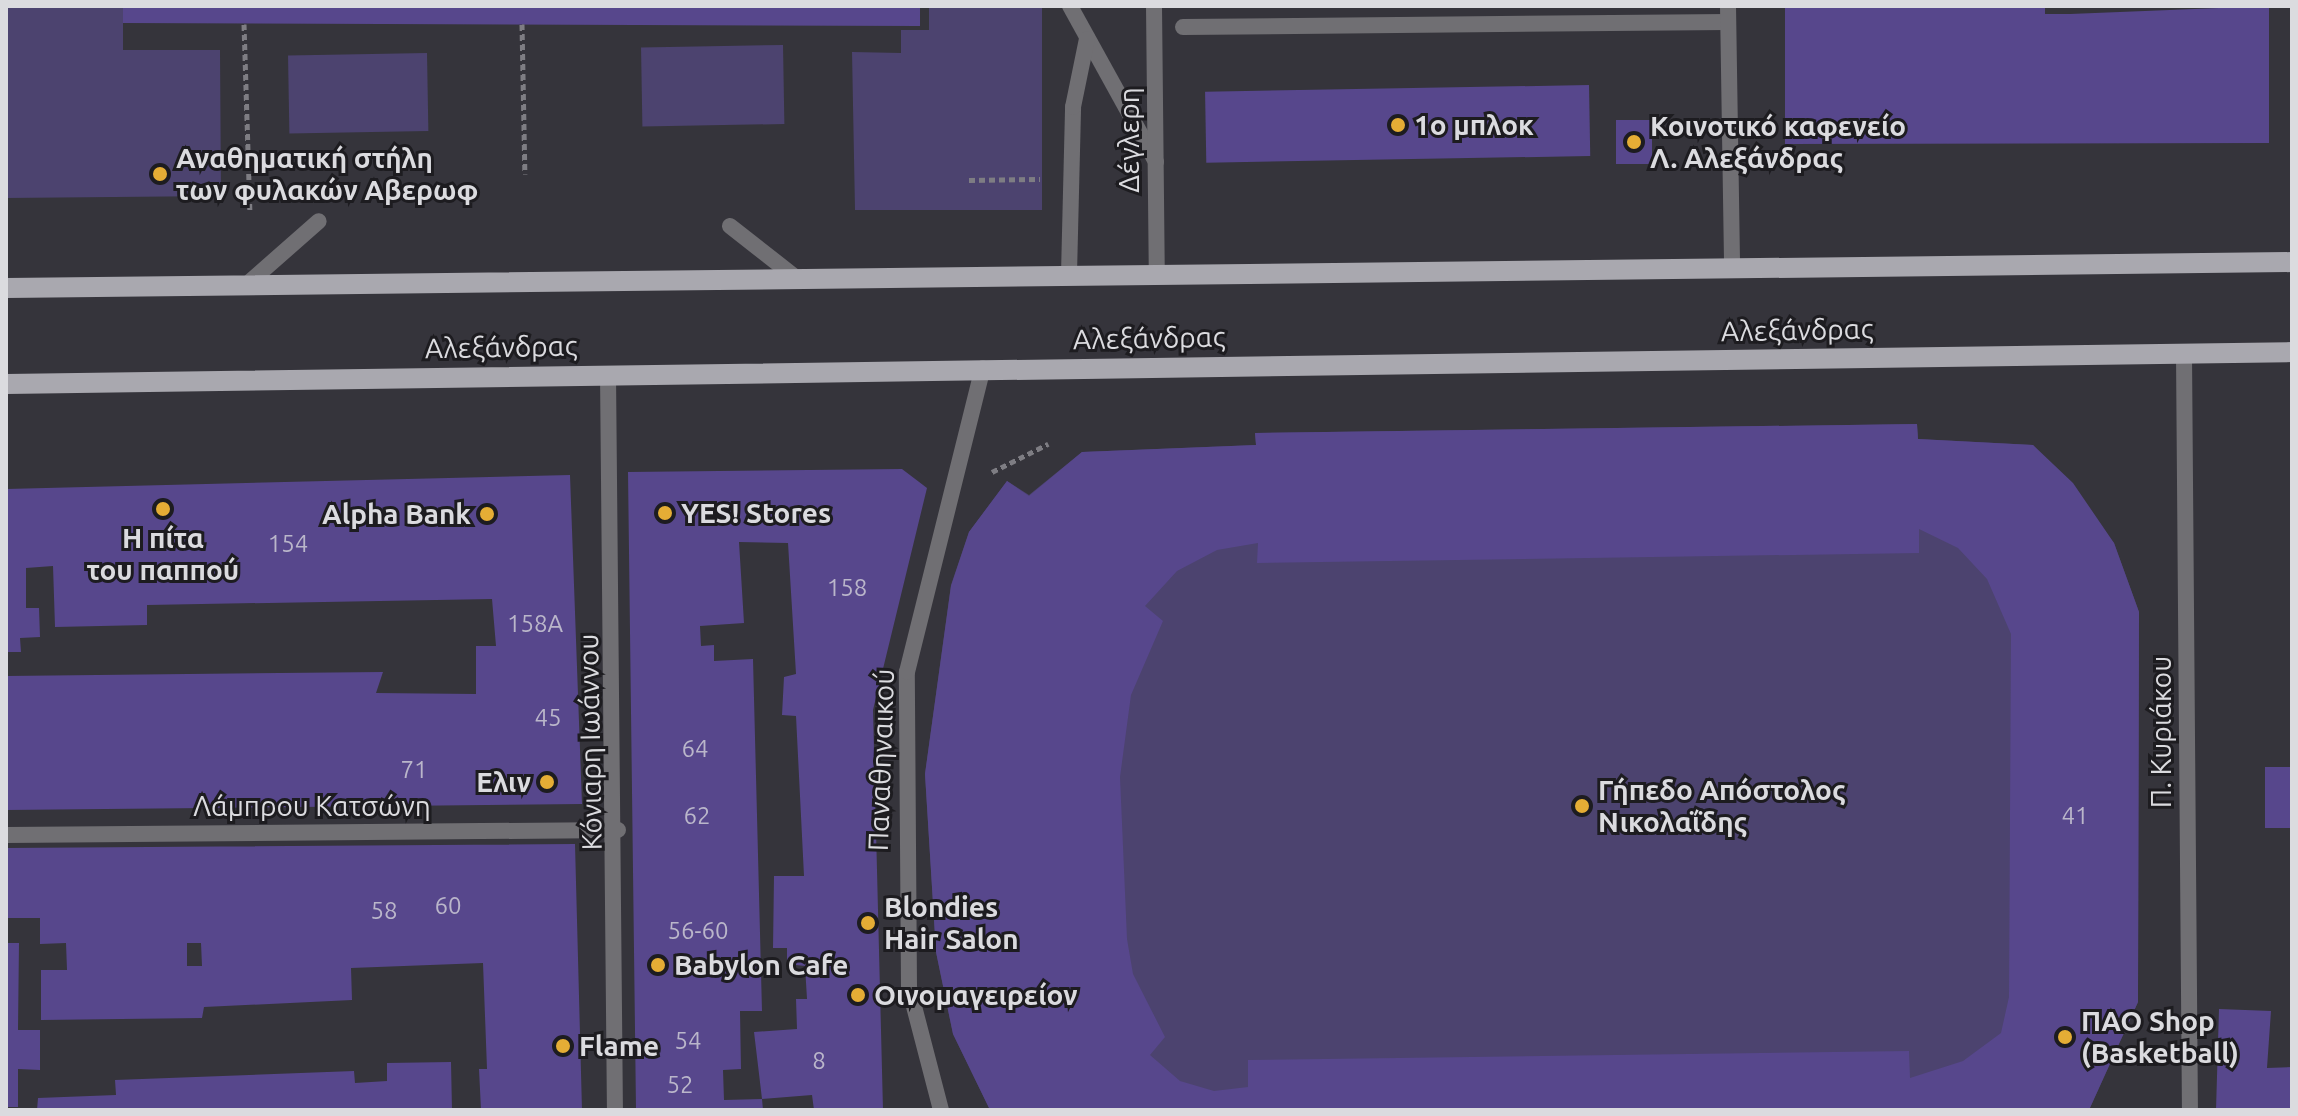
<!DOCTYPE html>
<meta charset="utf-8">
<style>
body{margin:0}
#map{position:relative;width:2298px;height:1116px;overflow:hidden;background:#35343b;font-family:Ubuntu,sans-serif}
div>[style]{position:absolute}
.green>*{inset:0;background:#4c436f;transform-origin:0 0}
.building>*{inset:0;background:#57478c;transform-origin:0 0}
.path>*{height:5px;margin-top:-2.5px;transform-origin:0;background:repeating-linear-gradient(90deg,#7e7d83 0 6px,transparent 0 10px)}
.service>*{height:16px;margin:-8px;padding:0 8px;transform-origin:8px;border-radius:8px;background:#706f73}
.pedestrian>*{height:16px;margin:-8px;padding:0 8px;transform-origin:8px;border-radius:8px;background:#706f73}
.minor>*{height:16px;margin:-8px;padding:0 8px;transform-origin:8px;border-radius:8px;background:#706f73}
.tertiary>*{height:16px;margin:-8px;padding:0 8px;transform-origin:8px;border-radius:8px;background:#706f73}
.primary>*{height:20px;margin:-10px;padding:0 10px;transform-origin:10px;border-radius:10px;background:#a9a8af}
.dots>*{width:22px;height:22px;translate:-50% -50%;box-sizing:border-box;border:4px solid #1d1c20;border-radius:50%}
span{translate:-50% -50%;white-space:nowrap;text-align:center;line-height:1.15;-webkit-text-stroke:6px #1d1c20;paint-order:stroke}
.number-label{font-size:24px;color:#bab6ca}
.number-label span{-webkit-text-stroke-width:0}
.poi-label{font-size:28px;color:#dbdbdf;font-weight:700}
.left{translate:0 -50%;text-align:left}
.right{translate:-100% -50%;text-align:right}
.street-label{font-size:28px;color:#dbdbdf}
.frame{position:absolute;inset:0;border:8px solid #dbdbdf;pointer-events:none}
</style>
<div id="map">
<div class="green">
<div style="clip-path:polygon(123px 6px,123px 50px,220px 50px,221px 196px,6px 198px,6px 7px)"></div>
<div style="clip-path:polygon(929px 6px,1042px 6px,1042px 210px,855px 210px,852px 52px,901px 53px,901px 30px,929px 30px)"></div>
<div style="left:783px;top:45px;width:79px;height:142px;rotate:89deg"></div>
<div style="left:427px;top:53px;width:78px;height:139px;rotate:89deg"></div>
<div style="clip-path:polygon(1917px 424px,1918px 439px,2033px 445px,2114px 543px,2139px 612px,2138px 1002px,2089px 1110px,990px 1110px,953px 1034px,936px 952px,925px 774px,951px 585px,969px 532px,1007px 481px,1029px 495px,1082px 452px,1256px 445px,1255px 433px)"></div>
</div>
<div class="building">
<div style="clip-path:polygon(123px 6px,920px 6px,920px 26px,123px 23px)"></div>
<div style="clip-path:polygon(1785px 6px,2045px 6px,2045px 14px,2070px 14px,2269px 6px,2269px 143px,1785px 144px)"></div>
<div style="left:1589px;top:85px;width:71px;height:384px;rotate:89deg"></div>
<div style="left:1652px;top:120px;width:44px;height:36px;rotate:90deg"></div>
<div style="clip-path:polygon(evenodd,1917px 424px,1918px 439px,2033px 445px,2073px 483px,2114px 543px,2139px 612px,2138px 1002px,2089px 1110px,990px 1110px,953px 1034px,936px 952px,925px 774px,951px 586px,969px 532px,1007px 481px,1029px 496px,1082px 452px,1256px 445px,1255px 433px,1917px 424px,1919px 529px,1958px 548px,1987px 579px,2011px 634px,2009px 997px,2001px 1033px,1963px 1061px,1910px 1078px,1909px 1051px,1248px 1060px,1248px 1087px,1214px 1091px,1180px 1081px,1150px 1055px,1165px 1037px,1133px 974px,1127px 939px,1120px 777px,1131px 695px,1163px 621px,1145px 606px,1177px 571px,1217px 550px,1258px 543px,1257px 563px,1919px 553px,1919px 529px)"></div>
<div style="clip-path:polygon(902px 469px,927px 488px,873px 710px,883px 1110px,814px 1110px,812px 1095px,762px 1099px,754px 1032px,797px 1029px,796px 999px,807px 999px,805px 966px,787px 964px,787px 948px,773px 948px,774px 876px,804px 876px,796px 716px,782px 715px,784px 677px,796px 674px,788px 543px,739px 542px,744px 623px,700px 626px,701px 646px,714px 645px,714px 661px,753px 659px,762px 1011px,740px 1011px,741px 1069px,723px 1070px,724px 1100px,762px 1099px,763px 1110px,636px 1110px,628px 472px)"></div>
<div style="clip-path:polygon(570px 475px,582px 804px,6px 810px,6px 676px,383px 672px,376px 693px,476px 694px,476px 646px,496px 646px,492px 599px,147px 605px,147px 625px,55px 627px,53px 566px,26px 568px,26px 608px,39px 608px,40px 637px,20px 638px,21px 652px,6px 652px,6px 489px)"></div>
<div style="left:2292px;top:767px;width:61px;height:27px;rotate:90deg"></div>
<div style="clip-path:polygon(evenodd,575px 844px,582px 1110px,481px 1110px,479px 1069px,487px 1069px,483px 963px,351px 968px,352px 1000px,204px 1007px,202px 1018px,41px 1020px,41px 970px,67px 970px,66px 943px,40px 944px,40px 918px,6px 918px,6px 848px,575px 844px,187px 943px,201px 943px,202px 966px,187px 966px,187px 943px)"></div>
<div style="clip-path:polygon(6px 943px,19px 943px,18px 1030px,40px 1030px,40px 1070px,18px 1069px,18px 1107px,6px 1107px)"></div>
<div style="clip-path:polygon(2219px 1009px,2271px 1011px,2267px 1068px,2292px 1067px,2292px 1110px,2216px 1110px)"></div>
<div style="clip-path:polygon(451px 1062px,452px 1110px,37px 1110px,38px 1098px,116px 1095px,115px 1080px,354px 1071px,355px 1083px,387px 1081px,387px 1063px)"></div>
</div>
<div class="path">
<div style="left:244px;top:24px;width:189px;rotate:88.2deg"></div>
<div style="left:522px;top:24px;width:150px;rotate:88.9deg"></div>
<div style="left:969px;top:180px;width:71px;rotate:-0.8deg"></div>
<div style="left:992px;top:472px;width:63px;rotate:-26.6deg"></div>
</div>
<div class="service">
<div style="left:1070px;top:6px;width:178px;rotate:61.1deg"></div>
<div style="left:730px;top:226px;width:83px;rotate:38.1deg"></div>
<div style="left:1069px;top:274px;width:167px;rotate:-88.6deg"></div>
<div style="left:1073px;top:107px;width:69px;rotate:-78.4deg"></div>
<div style="left:245px;top:286px;width:98px;rotate:-41.3deg"></div>
</div>
<div class="pedestrian">
<div style="left:1183px;top:27px;width:545px;rotate:-0.53deg"></div>
</div>
<div class="minor">
<div style="left:1154px;top:6px;width:267px;rotate:89.4deg"></div>
<div style="left:1728px;top:6px;width:262px;rotate:89.1deg"></div>
<div style="left:6px;top:835px;width:612px;rotate:-0.47deg"></div>
<div style="left:941px;top:1110px;width:127px;rotate:-104.6deg"></div>
<div style="left:909px;top:987px;width:315px;rotate:-90.4deg"></div>
<div style="left:907px;top:672px;width:313px;rotate:-76deg"></div>
</div>
<div class="tertiary">
<div style="left:2184px;top:354px;width:756px;rotate:89.55deg"></div>
<div style="left:608px;top:374px;width:736px;rotate:89.46deg"></div>
</div>
<div class="primary">
<div style="left:6px;top:288px;width:2286px;rotate:-0.65deg"></div>
<div style="left:6px;top:384px;width:2286px;rotate:-0.8deg"></div>
</div>
<div class="dots">
<div style="left:1398px;top:125px;background:#e5ad35"></div>
<div style="left:1634px;top:142px;background:#e5ad35"></div>
<div style="left:160px;top:174px;background:#e5ad35"></div>
<div style="left:163px;top:509px;background:#e5ad35"></div>
<div style="left:665px;top:513px;background:#e5ad35"></div>
<div style="left:487px;top:514px;background:#e5ad35"></div>
<div style="left:547px;top:782px;background:#e5ad35"></div>
<div style="left:1582px;top:806px;background:#e5ad35"></div>
<div style="left:868px;top:923px;background:#e5ad35"></div>
<div style="left:658px;top:965px;background:#e5ad35"></div>
<div style="left:858px;top:995px;background:#e5ad35"></div>
<div style="left:2065px;top:1037px;background:#e5ad35"></div>
<div style="left:563px;top:1046px;background:#e5ad35"></div>
</div>
<div class="number-label">
<span style="left:288px;top:544px">154</span>
<span style="left:847px;top:588px">158</span>
<span style="left:535px;top:624px">158Α</span>
<span style="left:548px;top:718px">45</span>
<span style="left:695px;top:749px">64</span>
<span style="left:414px;top:770px">71</span>
<span style="left:697px;top:816px">62</span>
<span style="left:2075px;top:816px">41</span>
<span style="left:448px;top:906px">60</span>
<span style="left:384px;top:911px">58</span>
<span style="left:698px;top:931px">56-60</span>
<span style="left:688px;top:1041px">54</span>
<span style="left:819px;top:1061px">8</span>
<span style="left:680px;top:1085px">52</span>
</div>
<div class="poi-label">
<span class="left" style="left:1414px;top:125px">1ο μπλοκ</span>
<span class="left" style="left:1650px;top:142px">Κοινοτικό καφενείο<br>Λ. Αλεξάνδρας</span>
<span class="left" style="left:176px;top:174px">Αναθηματική στήλη<br>των φυλακών Αβερωφ</span>
<span class="left" style="left:681px;top:513px">YES! Stores</span>
<span class="right" style="left:471px;top:514px">Alpha Bank</span>
<span style="left:163px;top:554px">Η πίτα<br>του παππού</span>
<span class="right" style="left:531px;top:782px">Ελιν</span>
<span class="left" style="left:1598px;top:806px">Γήπεδο Απόστολος<br>Νικολαΐδης</span>
<span class="left" style="left:884px;top:923px">Blondies<br>Hair Salon</span>
<span class="left" style="left:674px;top:965px">Babylon Cafe</span>
<span class="left" style="left:874px;top:995px">Οινομαγειρείον</span>
<span class="left" style="left:2081px;top:1037px">ΠΑΟ Shop<br>(Basketball)</span>
<span class="left" style="left:579px;top:1046px">Flame</span>
</div>
<div class="street-label">
<span style="left:1129px;top:140px;rotate:-90deg">Δέγλερη</span>
<span style="left:1797px;top:330px;rotate:-1deg">Αλεξάνδρας</span>
<span style="left:1149px;top:338px;rotate:-1deg">Αλεξάνδρας</span>
<span style="left:501px;top:347px;rotate:-1deg">Αλεξάνδρας</span>
<span style="left:2161px;top:732px;rotate:-90deg">Π. Κυριάκου</span>
<span style="left:590px;top:742px;rotate:-91deg">Κόνιαρη Ιωάννου</span>
<span style="left:881px;top:760px;rotate:-88deg">Παναθηναικού</span>
<span style="left:312px;top:806px">Λάμπρου Κατσώνη</span>
</div>
<div class="frame"></div>
</div>
